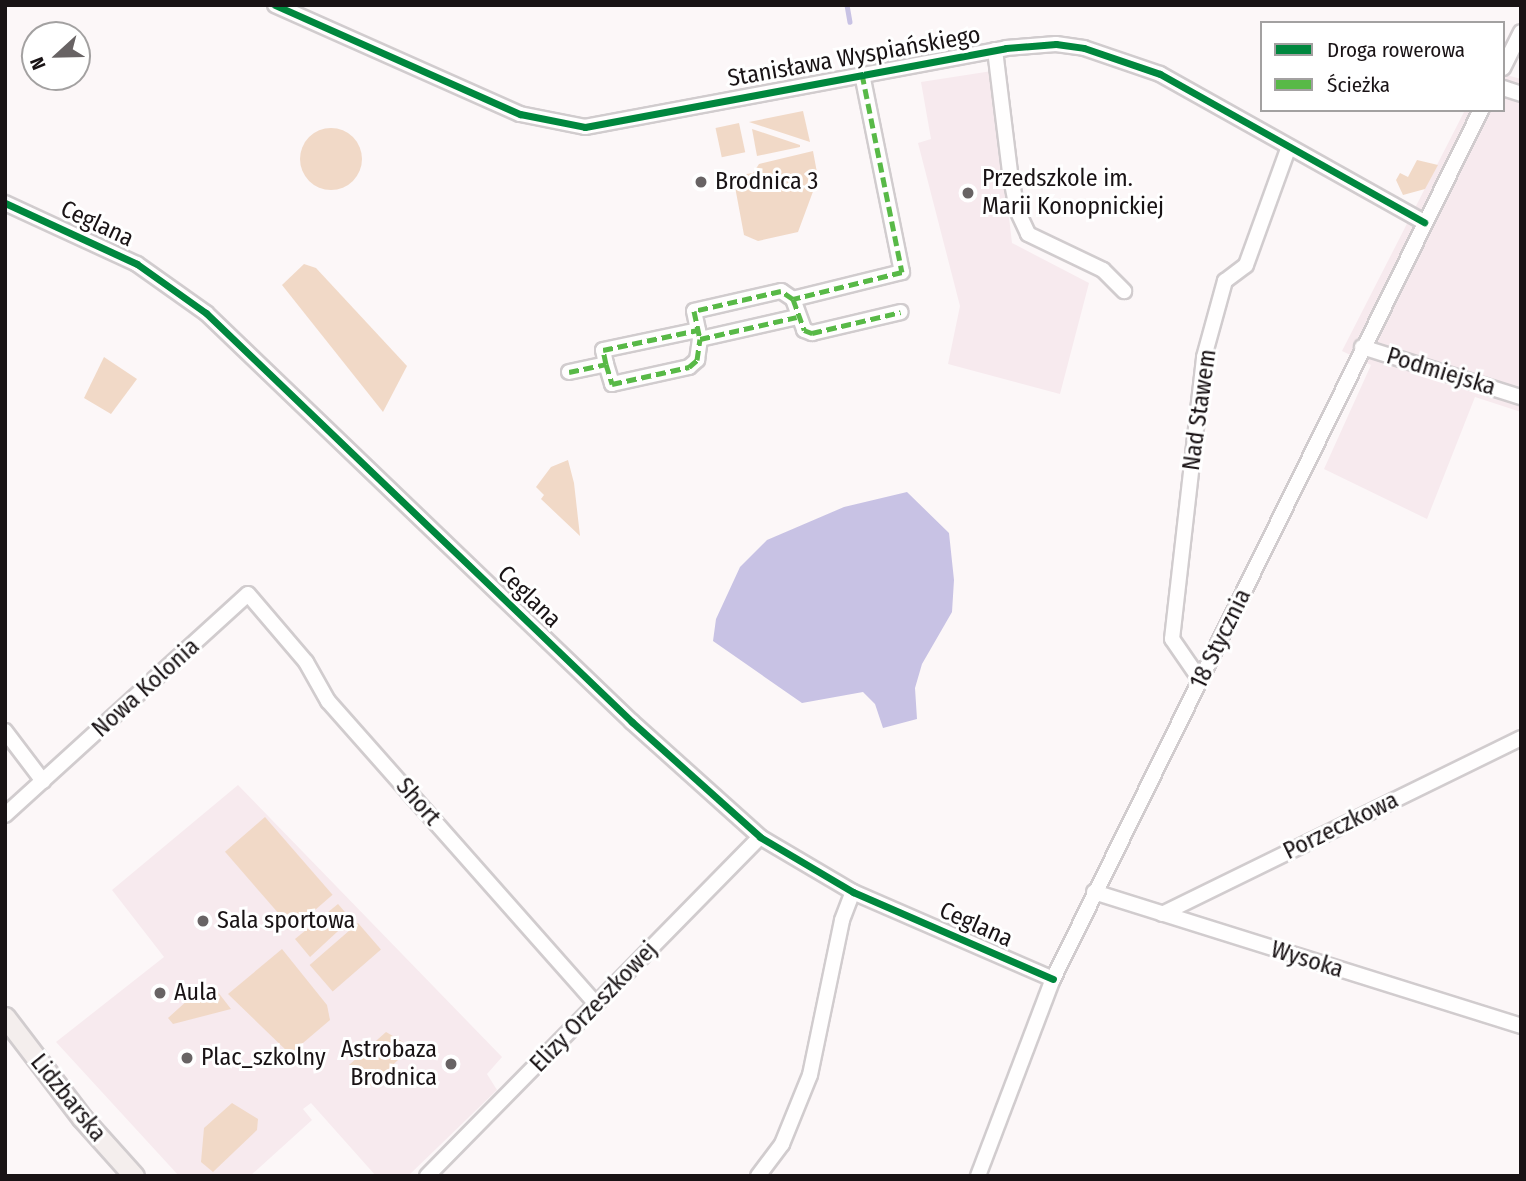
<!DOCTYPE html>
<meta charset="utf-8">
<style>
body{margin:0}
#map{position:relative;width:1526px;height:1181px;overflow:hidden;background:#fcf7f8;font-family:"Fira Sans Condensed",sans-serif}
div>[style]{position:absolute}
.built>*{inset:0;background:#f7eaee}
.green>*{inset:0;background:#f1d9c7;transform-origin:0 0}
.round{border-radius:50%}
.water>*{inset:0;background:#c8c2e4}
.stream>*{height:4.5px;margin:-2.25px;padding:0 2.25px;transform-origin:2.25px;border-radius:2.25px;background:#c8c2e4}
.roads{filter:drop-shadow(2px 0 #d1ccce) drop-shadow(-2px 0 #d1ccce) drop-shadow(0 2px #d1ccce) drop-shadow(0 -2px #d1ccce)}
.minor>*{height:14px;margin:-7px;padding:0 7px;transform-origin:7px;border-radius:7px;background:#fffefe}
.major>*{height:19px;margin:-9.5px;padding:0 9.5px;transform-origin:9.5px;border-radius:9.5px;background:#f4eeed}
.quiet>*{height:5px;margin-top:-2.5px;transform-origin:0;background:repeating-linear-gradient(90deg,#58b947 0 10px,transparent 0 15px)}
.cycleway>*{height:7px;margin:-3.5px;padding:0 3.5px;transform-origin:3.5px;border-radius:3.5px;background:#00873e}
.dots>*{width:19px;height:19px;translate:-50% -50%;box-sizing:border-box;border:4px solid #fff;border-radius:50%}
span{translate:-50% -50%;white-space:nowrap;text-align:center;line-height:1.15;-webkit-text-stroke:6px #fff;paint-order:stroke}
.street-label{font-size:24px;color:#191315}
.poi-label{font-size:24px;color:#191315}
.left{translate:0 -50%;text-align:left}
.right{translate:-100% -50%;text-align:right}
.frame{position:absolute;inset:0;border:7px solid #191315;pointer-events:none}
.legend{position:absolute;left:1260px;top:21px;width:245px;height:91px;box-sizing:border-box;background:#fff;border:2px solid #a3a1a1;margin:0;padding:9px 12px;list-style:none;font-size:21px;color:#191315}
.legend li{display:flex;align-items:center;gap:14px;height:35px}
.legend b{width:35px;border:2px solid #a3a1a1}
.north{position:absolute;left:21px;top:21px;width:70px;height:70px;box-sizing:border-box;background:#fff;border:2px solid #a3a1a1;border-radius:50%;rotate:248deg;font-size:19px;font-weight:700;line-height:28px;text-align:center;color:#191315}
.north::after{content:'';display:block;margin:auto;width:24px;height:32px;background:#686364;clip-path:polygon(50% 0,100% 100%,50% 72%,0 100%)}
</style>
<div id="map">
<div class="built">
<div style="clip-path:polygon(992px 71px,1012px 243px,1089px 283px,1060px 394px,948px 364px,960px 306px,918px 143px,931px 139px,921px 82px)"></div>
<div style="clip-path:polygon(1503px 74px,1521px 79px,1521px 412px,1475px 397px,1427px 519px,1324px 469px,1371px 365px,1342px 351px,1465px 110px,1503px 110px)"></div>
<div style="clip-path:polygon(238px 785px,502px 1057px,487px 1074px,497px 1090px,408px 1176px,376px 1176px,311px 1103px,303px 1109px,312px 1120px,250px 1176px,179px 1176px,56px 1042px,164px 957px,112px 890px)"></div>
</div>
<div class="green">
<div style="clip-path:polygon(803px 111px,810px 142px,749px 122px)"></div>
<div style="left:739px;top:123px;width:30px;height:24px;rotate:78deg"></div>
<div class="round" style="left:300px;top:128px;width:62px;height:62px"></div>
<div style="clip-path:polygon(752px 129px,800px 145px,800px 147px,757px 156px)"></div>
<div style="clip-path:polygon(813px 151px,818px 178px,798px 232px,758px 241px,744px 235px,733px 176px,753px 173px,759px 164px)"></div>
<div style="clip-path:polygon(1417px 160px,1438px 165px,1425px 189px,1403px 195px,1396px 180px,1400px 173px,1408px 177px)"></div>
<div style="clip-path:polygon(304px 264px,316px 268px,407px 366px,383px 412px,282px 285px)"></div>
<div style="clip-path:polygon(104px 357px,137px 379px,111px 414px,84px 398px)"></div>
<div style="clip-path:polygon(568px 460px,574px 483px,580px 536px,541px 499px,544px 495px,536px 487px,551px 467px)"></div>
<div style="left:265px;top:817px;width:103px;height:53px;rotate:49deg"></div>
<div style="clip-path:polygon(338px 904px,351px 919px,310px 957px,295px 939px)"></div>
<div style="left:358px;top:923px;width:35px;height:64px;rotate:49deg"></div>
<div style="clip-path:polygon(282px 949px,327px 1005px,330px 1020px,290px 1054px,228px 994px)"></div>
<div style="clip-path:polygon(214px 987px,231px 1009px,173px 1024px,168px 1018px,200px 989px,206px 993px)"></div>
<div style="clip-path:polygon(386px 1032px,412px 1047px,369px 1087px,349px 1065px)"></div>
<div style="clip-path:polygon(232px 1103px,258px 1119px,257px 1130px,213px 1172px,201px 1162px,204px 1128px)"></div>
</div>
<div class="water">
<div style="clip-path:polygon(907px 492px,949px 533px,954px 580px,952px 612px,922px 664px,915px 688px,917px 719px,883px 728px,875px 704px,863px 692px,802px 703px,713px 641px,716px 619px,740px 567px,767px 540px,844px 507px)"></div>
</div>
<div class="stream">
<div style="left:847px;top:5px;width:17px;rotate:80deg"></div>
</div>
<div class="roads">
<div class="minor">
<div style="left:275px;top:5px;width:268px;rotate:24deg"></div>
<div style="left:520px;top:114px;width:66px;rotate:11.3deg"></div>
<div style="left:585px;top:127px;width:428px;rotate:-10.6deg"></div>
<div style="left:1006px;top:48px;width:50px;rotate:-4.6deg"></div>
<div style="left:1056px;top:44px;width:28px;rotate:8deg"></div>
<div style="left:1084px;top:48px;width:80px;rotate:18.9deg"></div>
<div style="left:1160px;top:74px;width:303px;rotate:29.3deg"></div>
<div style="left:995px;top:50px;width:124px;rotate:83deg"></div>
<div style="left:1010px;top:173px;width:38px;rotate:79deg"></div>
<div style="left:1017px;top:210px;width:26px;rotate:65deg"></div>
<div style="left:1028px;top:234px;width:83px;rotate:25.6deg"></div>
<div style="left:1103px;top:270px;width:30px;rotate:45deg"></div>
<div style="left:1503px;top:68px;width:40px;rotate:-63.4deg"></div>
<div style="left:862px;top:74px;width:202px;rotate:78.6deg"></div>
<div style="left:902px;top:272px;width:112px;rotate:166.1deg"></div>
<div style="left:793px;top:299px;width:33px;rotate:70deg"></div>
<div style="left:804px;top:330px;width:9px;rotate:21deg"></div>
<div style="left:812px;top:333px;width:91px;rotate:-13.3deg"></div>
<div style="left:1503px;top:88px;width:19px;rotate:18deg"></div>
<div style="left:5px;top:203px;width:145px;rotate:24.8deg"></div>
<div style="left:137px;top:264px;width:85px;rotate:35.4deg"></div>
<div style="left:206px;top:313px;width:591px;rotate:43.83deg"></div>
<div style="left:632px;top:722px;width:172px;rotate:41.9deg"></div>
<div style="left:760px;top:837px;width:108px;rotate:30.6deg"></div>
<div style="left:853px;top:892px;width:218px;rotate:23.5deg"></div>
<div style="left:793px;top:299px;width:14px;rotate:-146deg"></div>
<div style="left:781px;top:291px;width:89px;rotate:167.1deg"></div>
<div style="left:694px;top:311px;width:29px;rotate:78deg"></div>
<div style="left:700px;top:339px;width:99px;rotate:-12.8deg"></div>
<div style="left:1362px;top:347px;width:167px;rotate:17.5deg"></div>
<div style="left:606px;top:364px;width:21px;rotate:73deg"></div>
<div style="left:612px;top:384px;width:79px;rotate:-12.4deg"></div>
<div style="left:689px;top:367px;width:11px;rotate:-41deg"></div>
<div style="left:697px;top:360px;width:21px;rotate:-82deg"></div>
<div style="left:569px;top:372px;width:38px;rotate:-12deg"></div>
<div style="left:606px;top:364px;width:14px;rotate:-102deg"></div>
<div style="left:603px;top:350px;width:97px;rotate:-11.9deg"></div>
<div style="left:1201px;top:681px;width:51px;rotate:-124.6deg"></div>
<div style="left:1172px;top:639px;width:284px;rotate:-83.5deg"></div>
<div style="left:1204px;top:357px;width:79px;rotate:-74.6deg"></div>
<div style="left:1225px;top:281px;width:26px;rotate:-37deg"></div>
<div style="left:1246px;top:265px;width:123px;rotate:-70.1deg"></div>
<div style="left:5px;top:731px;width:63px;rotate:52.8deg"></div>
<div style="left:5px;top:815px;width:328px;rotate:-42.3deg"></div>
<div style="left:248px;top:594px;width:89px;rotate:49.5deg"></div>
<div style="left:306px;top:662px;width:45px;rotate:60.6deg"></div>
<div style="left:328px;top:701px;width:405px;rotate:48.5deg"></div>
<div style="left:1094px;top:892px;width:448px;rotate:17.4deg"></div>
<div style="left:1162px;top:914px;width:400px;rotate:-26.1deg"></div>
<div style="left:427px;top:1176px;width:475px;rotate:-45.5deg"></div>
<div style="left:758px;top:1176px;width:40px;rotate:-53deg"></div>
<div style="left:782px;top:1144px;width:74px;rotate:-67.9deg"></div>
<div style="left:810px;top:1075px;width:158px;rotate:-78.3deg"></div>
<div style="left:842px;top:920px;width:30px;rotate:-69deg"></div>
<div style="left:978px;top:1176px;width:211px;rotate:-69.2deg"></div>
<div style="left:1053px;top:979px;width:969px;rotate:-63.78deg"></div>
</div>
<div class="major">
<div style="left:5px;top:1017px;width:127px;rotate:52.7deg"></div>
<div style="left:82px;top:1118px;width:78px;rotate:48.1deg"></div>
</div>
</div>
<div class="quiet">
<div style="left:862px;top:74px;width:202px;rotate:78.6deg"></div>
<div style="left:902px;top:272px;width:112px;rotate:166.1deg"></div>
<div style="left:793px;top:299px;width:33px;rotate:70deg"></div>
<div style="left:804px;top:330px;width:9px;rotate:21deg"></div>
<div style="left:812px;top:333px;width:91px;rotate:-13.3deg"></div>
<div style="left:793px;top:299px;width:14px;rotate:-146deg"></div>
<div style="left:781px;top:291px;width:89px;rotate:167.1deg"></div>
<div style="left:694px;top:311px;width:29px;rotate:78deg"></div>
<div style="left:700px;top:339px;width:99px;rotate:-12.8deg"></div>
<div style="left:606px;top:364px;width:21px;rotate:73deg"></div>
<div style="left:612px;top:384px;width:79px;rotate:-12.4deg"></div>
<div style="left:689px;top:367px;width:11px;rotate:-41deg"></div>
<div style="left:697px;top:360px;width:21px;rotate:-82deg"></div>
<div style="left:569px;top:372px;width:38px;rotate:-12deg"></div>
<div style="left:606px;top:364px;width:14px;rotate:-102deg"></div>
<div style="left:603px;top:350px;width:97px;rotate:-11.9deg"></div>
</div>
<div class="cycleway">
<div style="left:275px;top:5px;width:268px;rotate:24deg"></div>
<div style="left:520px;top:114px;width:66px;rotate:11.3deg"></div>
<div style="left:585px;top:127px;width:428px;rotate:-10.6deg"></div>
<div style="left:1006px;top:48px;width:50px;rotate:-4.6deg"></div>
<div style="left:1056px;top:44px;width:28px;rotate:8deg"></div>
<div style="left:1084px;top:48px;width:80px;rotate:18.9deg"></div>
<div style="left:1160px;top:74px;width:303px;rotate:29.3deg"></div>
<div style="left:5px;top:203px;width:145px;rotate:24.8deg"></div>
<div style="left:137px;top:264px;width:85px;rotate:35.4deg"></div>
<div style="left:206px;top:313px;width:591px;rotate:43.83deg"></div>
<div style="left:632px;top:722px;width:172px;rotate:41.9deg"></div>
<div style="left:760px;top:837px;width:108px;rotate:30.6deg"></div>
<div style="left:853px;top:892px;width:218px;rotate:23.5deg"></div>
</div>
<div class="dots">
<div style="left:701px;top:182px;background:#686364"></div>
<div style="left:968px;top:193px;background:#686364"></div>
<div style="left:203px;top:921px;background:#686364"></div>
<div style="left:160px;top:993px;background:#686364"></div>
<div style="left:187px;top:1058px;background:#686364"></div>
<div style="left:451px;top:1064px;background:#686364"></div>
</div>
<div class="street-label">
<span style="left:854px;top:57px;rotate:-10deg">Stanisława Wyspiańskiego</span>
<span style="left:97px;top:224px;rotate:25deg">Ceglana</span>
<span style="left:1441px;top:372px;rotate:17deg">Podmiejska</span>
<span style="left:1200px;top:410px;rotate:-82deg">Nad Stawem</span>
<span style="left:529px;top:597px;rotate:44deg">Ceglana</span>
<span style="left:1221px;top:639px;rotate:-64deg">18 Stycznia</span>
<span style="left:146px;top:688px;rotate:-42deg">Nowa Kolonia</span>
<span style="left:418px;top:802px;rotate:49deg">Short</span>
<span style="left:1341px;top:826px;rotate:-26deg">Porzeczkowa</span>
<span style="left:976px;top:925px;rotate:24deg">Ceglana</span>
<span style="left:1307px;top:960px;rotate:17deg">Wysoka</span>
<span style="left:594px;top:1007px;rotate:-46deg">Elizy Orzeszkowej</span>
<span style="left:68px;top:1098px;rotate:51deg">Lidzbarska</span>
</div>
<div class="poi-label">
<span class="left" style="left:982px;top:193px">Przedszkole im.<br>Marii Konopnickiej</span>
<span class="left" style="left:715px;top:182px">Brodnica 3</span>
<span class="left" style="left:217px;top:921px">Sala sportowa</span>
<span class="left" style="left:174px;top:993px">Aula</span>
<span class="right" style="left:437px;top:1064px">Astrobaza<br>Brodnica</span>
<span class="left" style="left:201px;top:1058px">Plac_szkolny</span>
</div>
<div class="frame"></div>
<ul class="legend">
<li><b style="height:9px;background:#00873e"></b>Droga rowerowa</li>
<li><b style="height:9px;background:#58b947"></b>Ścieżka</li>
</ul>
<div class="north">N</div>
</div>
